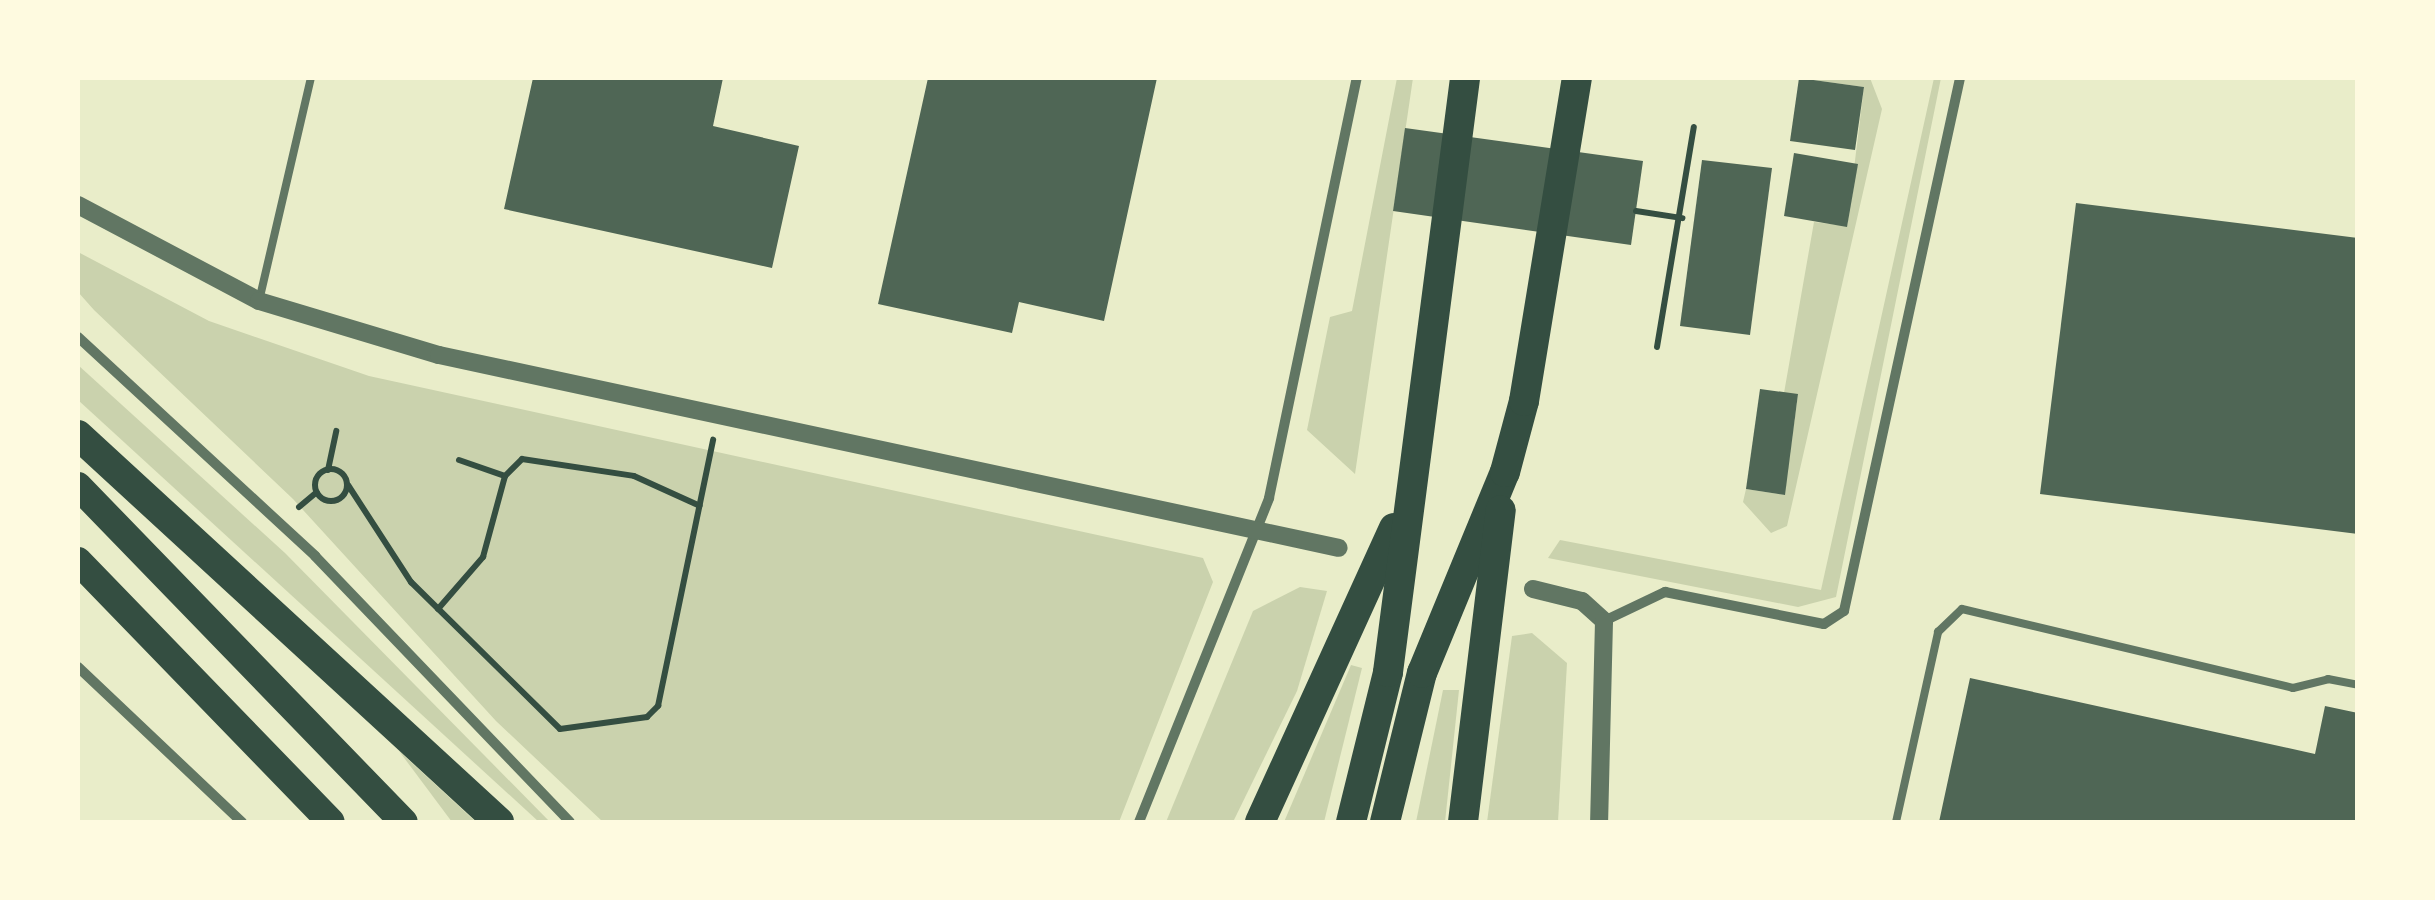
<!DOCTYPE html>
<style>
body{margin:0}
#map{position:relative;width:2435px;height:900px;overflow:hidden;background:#e9edc9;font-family:Barlow,sans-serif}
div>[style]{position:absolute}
.green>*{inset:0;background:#cad2ad}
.building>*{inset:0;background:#4f6655}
.path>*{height:6px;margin:-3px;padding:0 3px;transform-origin:3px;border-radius:3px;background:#344e41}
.path>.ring{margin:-3px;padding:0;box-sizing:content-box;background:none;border:6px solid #344e41;border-radius:50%}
.service>*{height:8px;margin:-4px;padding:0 4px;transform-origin:4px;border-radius:4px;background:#617663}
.minor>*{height:10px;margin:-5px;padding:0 5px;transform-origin:5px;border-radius:5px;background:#617663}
.tertiary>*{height:18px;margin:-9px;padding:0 9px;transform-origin:9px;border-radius:9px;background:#617663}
.trunk>*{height:28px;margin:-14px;padding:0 14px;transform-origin:14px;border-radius:14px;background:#344e41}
.motorway>*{height:30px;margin:-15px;padding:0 15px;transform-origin:15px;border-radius:15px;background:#344e41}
span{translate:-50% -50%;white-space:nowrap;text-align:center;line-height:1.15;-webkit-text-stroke:8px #fefae0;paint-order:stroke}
.frame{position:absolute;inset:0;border:80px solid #fefae0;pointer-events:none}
</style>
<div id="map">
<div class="green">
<i style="clip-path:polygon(1397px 78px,1413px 78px,1355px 474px,1307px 430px,1330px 317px,1352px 311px)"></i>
<i style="clip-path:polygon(1799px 78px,1870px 78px,1882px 109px,1787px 526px,1771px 533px,1743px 502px,1746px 489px,1784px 495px,1798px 395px,1784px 393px,1814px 222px,1847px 226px,1864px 87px)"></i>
<i style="clip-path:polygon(1934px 78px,1941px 78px,1836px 597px,1798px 607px,1548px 558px,1560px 540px,1821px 590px)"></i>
<i style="clip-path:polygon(78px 252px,209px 321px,369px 376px,1203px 558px,1213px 582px,1119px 822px,603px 822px,496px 721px,293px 499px,94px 310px,78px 292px)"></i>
<i style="clip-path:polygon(78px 365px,285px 553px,550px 822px,539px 822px,78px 400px)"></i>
<i style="clip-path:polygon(1300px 587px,1327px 591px,1297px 691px,1233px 822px,1166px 822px,1253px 611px)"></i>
<i style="clip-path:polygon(1532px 633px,1567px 663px,1558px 822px,1487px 822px,1512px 636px)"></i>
<i style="clip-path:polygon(1351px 665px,1362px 668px,1324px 822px,1284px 822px)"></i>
<i style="clip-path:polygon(1443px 690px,1459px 690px,1445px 822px,1416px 822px)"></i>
<i style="clip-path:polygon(399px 751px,476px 822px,452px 822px)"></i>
</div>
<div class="building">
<i style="clip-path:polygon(533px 78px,723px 78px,713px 126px,799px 146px,772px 268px,504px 209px)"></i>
<i style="clip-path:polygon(928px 78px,1157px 78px,1104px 321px,1019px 302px,1012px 333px,878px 304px)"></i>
<i style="clip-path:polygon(1799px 78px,1864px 87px,1855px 150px,1790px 141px)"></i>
<i style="clip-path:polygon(1405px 128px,1643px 161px,1631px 245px,1393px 211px)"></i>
<i style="clip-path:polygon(1794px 153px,1858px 164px,1847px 227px,1784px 216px)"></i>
<i style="clip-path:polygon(1702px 160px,1772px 168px,1750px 335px,1680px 326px)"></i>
<i style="clip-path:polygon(2076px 203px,2358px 238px,2358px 534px,2040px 494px)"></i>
<i style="clip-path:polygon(1760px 389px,1798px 394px,1785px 495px,1746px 489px)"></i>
<i style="clip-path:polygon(1970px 678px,2315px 754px,2325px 706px,2358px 713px,2358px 822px,1939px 822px)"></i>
</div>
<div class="path">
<i style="left:1636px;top:211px;width:47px;rotate:8.7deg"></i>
<i style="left:1657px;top:347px;width:223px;rotate:-80.5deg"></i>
<i style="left:459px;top:460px;width:49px;rotate:19.2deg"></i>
<i class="ring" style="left:315px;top:469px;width:26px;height:26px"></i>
<i style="left:328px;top:470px;width:40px;rotate:-78deg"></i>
<i style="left:348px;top:485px;width:116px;rotate:57deg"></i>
<i style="left:411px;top:582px;width:209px;rotate:44.6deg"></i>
<i style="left:560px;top:729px;width:88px;rotate:-7.9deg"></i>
<i style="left:647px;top:717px;width:16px;rotate:-45deg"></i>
<i style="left:658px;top:706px;width:272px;rotate:-78.3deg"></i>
<i style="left:299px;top:507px;width:23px;rotate:-40deg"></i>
<i style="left:438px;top:609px;width:69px;rotate:-49.1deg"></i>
<i style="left:483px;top:557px;width:84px;rotate:-74.8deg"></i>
<i style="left:505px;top:476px;width:24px;rotate:-45deg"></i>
<i style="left:522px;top:459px;width:113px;rotate:8.6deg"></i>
<i style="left:634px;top:476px;width:72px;rotate:24.4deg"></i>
</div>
<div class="service">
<i style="left:259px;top:301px;width:229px;rotate:-76.9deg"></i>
<i style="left:1896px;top:822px;width:195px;rotate:-77.5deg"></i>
<i style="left:1938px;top:632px;width:33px;rotate:-44deg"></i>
<i style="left:1962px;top:609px;width:340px;rotate:13.4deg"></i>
<i style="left:2293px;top:688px;width:36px;rotate:-14deg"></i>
<i style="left:2328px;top:679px;width:31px;rotate:11deg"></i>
</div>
<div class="minor">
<i style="left:78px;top:337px;width:323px;rotate:42.7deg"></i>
<i style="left:315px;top:556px;width:368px;rotate:46.2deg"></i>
<i style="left:1604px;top:621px;width:68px;rotate:-25.4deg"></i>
<i style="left:1665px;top:592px;width:162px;rotate:11.4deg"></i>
<i style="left:1824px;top:624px;width:24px;rotate:-33deg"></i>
<i style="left:1844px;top:611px;width:545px;rotate:-77.72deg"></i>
<i style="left:78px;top:667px;width:226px;rotate:43.4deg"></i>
<i style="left:1139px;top:822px;width:349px;rotate:-68.1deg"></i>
<i style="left:1269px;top:498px;width:429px;rotate:-78.2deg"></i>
</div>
<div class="tertiary">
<i style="left:78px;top:205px;width:205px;rotate:27.9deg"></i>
<i style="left:259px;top:301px;width:188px;rotate:16.7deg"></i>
<i style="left:439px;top:355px;width:920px;rotate:12.1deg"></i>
<i style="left:1533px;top:589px;width:50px;rotate:13.8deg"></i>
<i style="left:1582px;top:601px;width:30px;rotate:42deg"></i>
<i style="left:1604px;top:621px;width:201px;rotate:91.4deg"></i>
</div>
<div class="trunk">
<i style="left:78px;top:486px;width:468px;rotate:45.9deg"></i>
<i style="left:78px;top:561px;width:363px;rotate:45.9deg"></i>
</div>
<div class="motorway">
<i style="left:78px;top:435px;width:572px;rotate:42.59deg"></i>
<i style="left:1260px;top:822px;width:323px;rotate:-65.5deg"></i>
<i style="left:1351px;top:822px;width:154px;rotate:-76.1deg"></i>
<i style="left:1388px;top:672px;width:599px;rotate:-82.61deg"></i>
<i style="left:1385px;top:822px;width:154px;rotate:-76.1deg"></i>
<i style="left:1422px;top:673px;width:217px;rotate:-67.6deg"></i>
<i style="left:1505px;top:472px;width:73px;rotate:-75deg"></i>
<i style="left:1524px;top:401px;width:327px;rotate:-80.7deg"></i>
<i style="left:1463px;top:822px;width:314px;rotate:-83.1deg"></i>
</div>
<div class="frame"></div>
</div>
